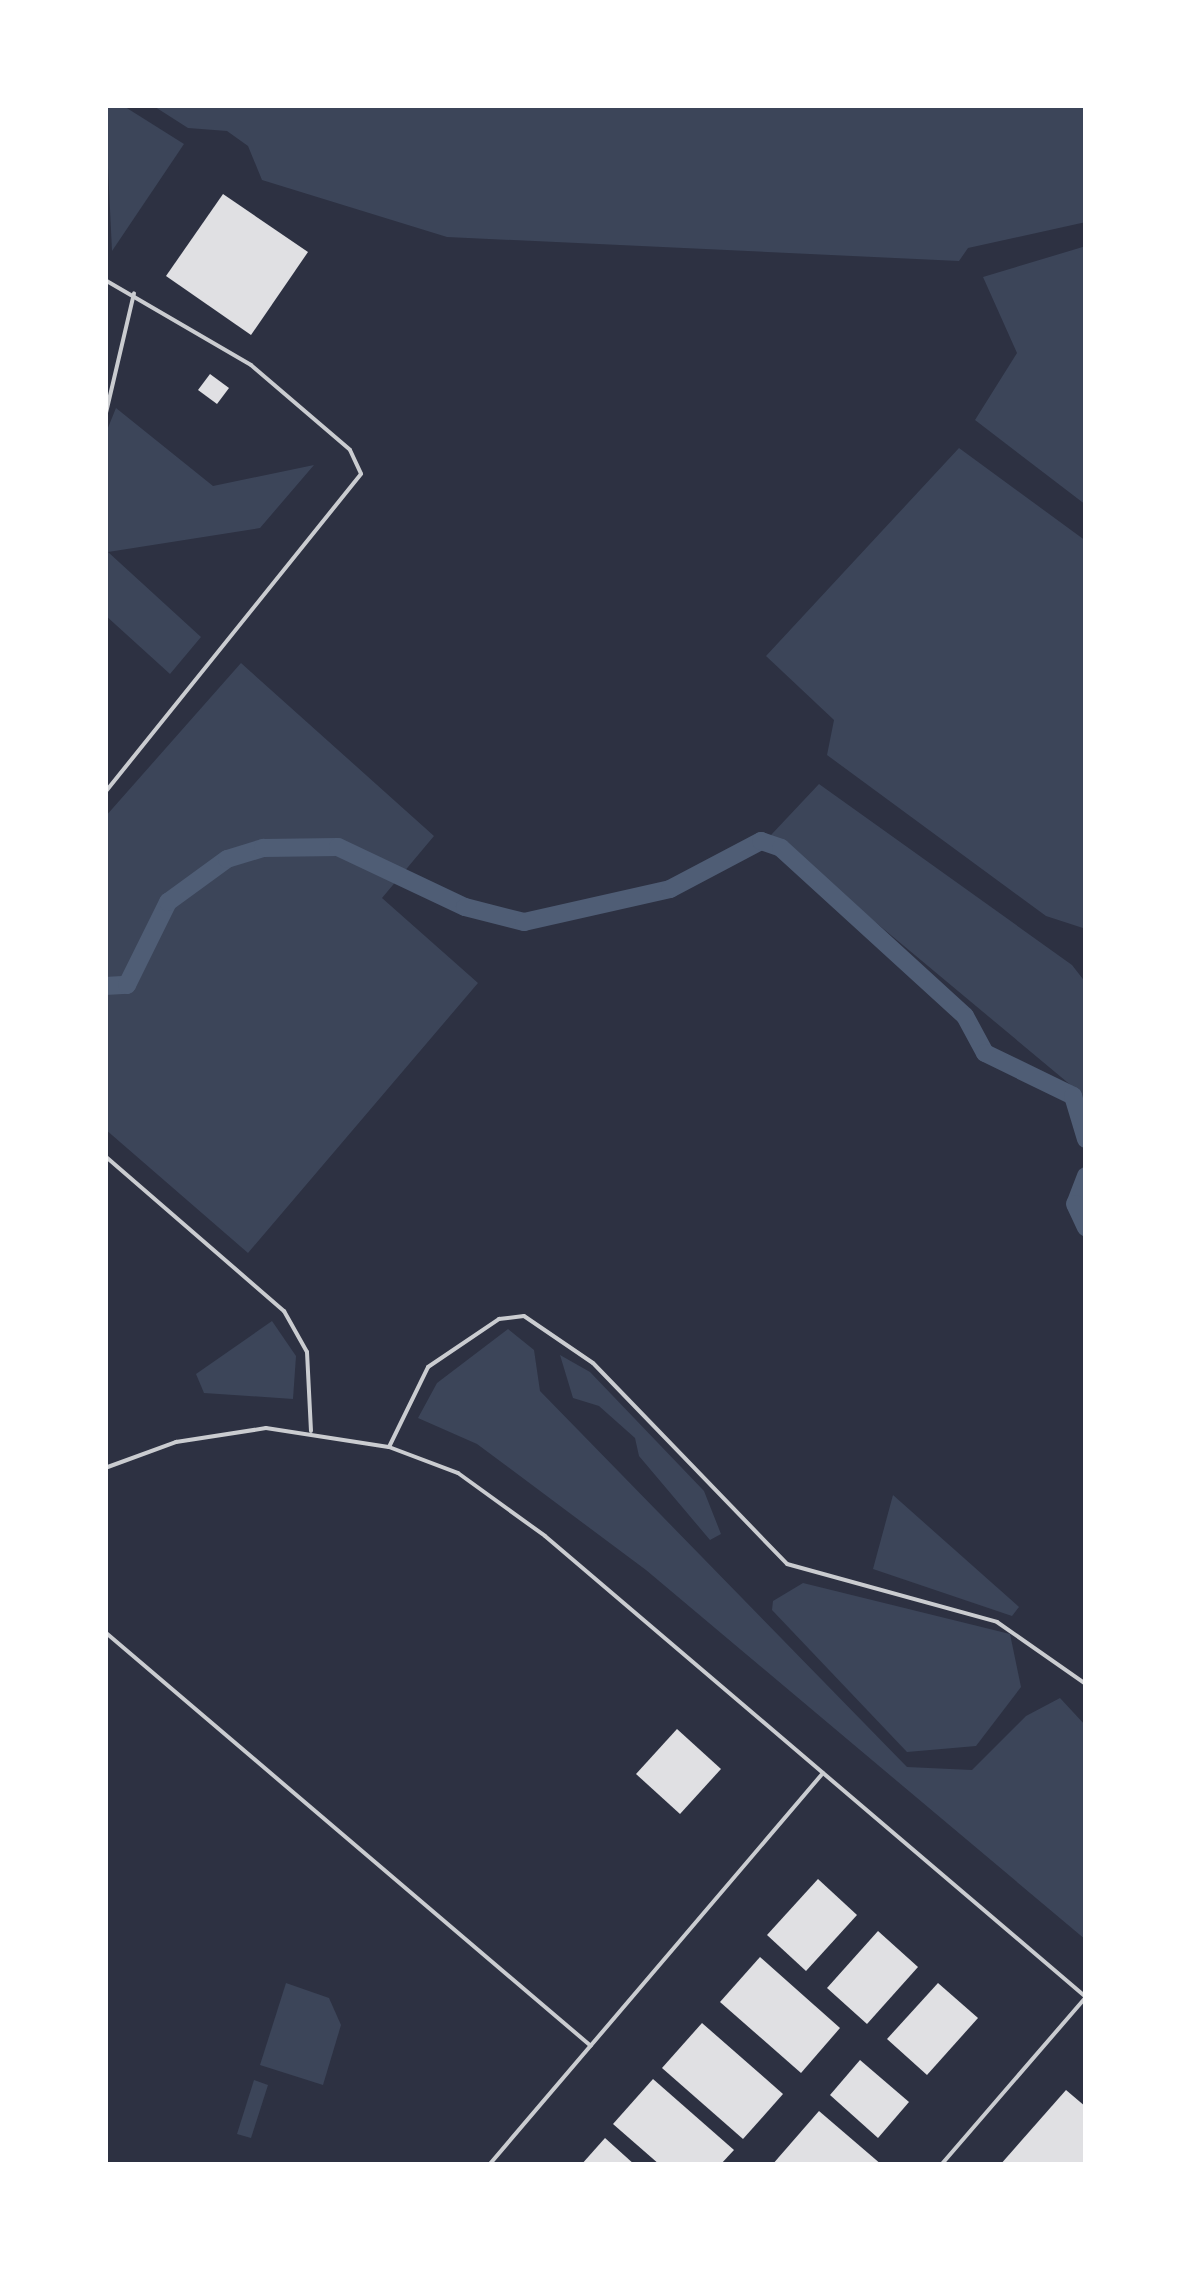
<!DOCTYPE html>
<style>
body{margin:0}
#map{position:relative;width:1191px;height:2270px;overflow:hidden;background:#2d3142;font-family:"Noto Serif",serif}
div>[style]{position:absolute}
.green>*{inset:0;background:#3c4559}
.river>*{height:18px;margin:-9px;padding:0 9px;transform-origin:9px;border-radius:9px;background:#4f5d75}
.building>*{inset:0;background:#e0e0e3}
.minor>*{height:4px;margin:-2px;padding:0 2px;transform-origin:2px;border-radius:2px;background:#caccd0}
span{translate:-50% -50%;white-space:nowrap;text-align:center;line-height:1.15;-webkit-text-stroke:10px #fff;paint-order:stroke}
.frame{position:absolute;inset:0;border:108px solid #fff;pointer-events:none}
</style>
<div id="map">
<div class="green">
<i style="clip-path:polygon(105px 105px,122px 105px,184px 144px,112px 251px)"></i>
<i style="clip-path:polygon(152px 105px,1086px 105px,1086px 222px,968px 248px,959px 261px,447px 237px,262px 180px,248px 146px,227px 131px,188px 128px)"></i>
<i style="clip-path:polygon(1086px 246px,1086px 505px,975px 420px,1017px 353px,983px 277px)"></i>
<i style="clip-path:polygon(116px 408px,213px 486px,314px 465px,260px 528px,108px 552px,201px 637px,170px 674px,105px 615px,105px 435px)"></i>
<i style="clip-path:polygon(959px 448px,1086px 541px,1086px 929px,1046px 916px,827px 755px,834px 720px,766px 656px)"></i>
<i style="clip-path:polygon(241px 663px,434px 836px,382px 898px,478px 983px,248px 1253px,105px 1129px,105px 817px)"></i>
<i style="clip-path:polygon(819px 784px,1072px 965px,1086px 983px,1086px 1109px,1079px 1092px,771px 835px)"></i>
<i style="clip-path:polygon(272px 1321px,296px 1356px,293px 1399px,204px 1393px,196px 1374px)"></i>
<i style="clip-path:polygon(508px 1329px,534px 1350px,540px 1391px,907px 1767px,972px 1770px,1026px 1716px,1060px 1698px,1086px 1726px,1086px 1940px,646px 1570px,477px 1444px,418px 1418px,437px 1383px)"></i>
<i style="clip-path:polygon(560px 1355px,590px 1372px,704px 1491px,721px 1534px,710px 1540px,639px 1456px,635px 1438px,599px 1406px,573px 1398px)"></i>
<i style="clip-path:polygon(893px 1495px,1019px 1607px,1012px 1616px,873px 1569px)"></i>
<i style="clip-path:polygon(803px 1583px,1010px 1634px,1021px 1687px,976px 1746px,907px 1752px,772px 1610px,773px 1601px)"></i>
<i style="clip-path:polygon(286px 1983px,329px 1998px,341px 2025px,323px 2085px,260px 2065px)"></i>
<i style="clip-path:polygon(254px 2080px,268px 2085px,251px 2138px,237px 2134px)"></i>
</div>
<div class="river">
<i style="left:105px;top:986px;width:22px;rotate:-3deg"></i>
<i style="left:127px;top:985px;width:93px;rotate:-63.7deg"></i>
<i style="left:168px;top:902px;width:73px;rotate:-36.1deg"></i>
<i style="left:227px;top:859px;width:38px;rotate:-17deg"></i>
<i style="left:263px;top:848px;width:75px;rotate:-0.8deg"></i>
<i style="left:338px;top:847px;width:140px;rotate:25.3deg"></i>
<i style="left:465px;top:907px;width:61px;rotate:14.3deg"></i>
<i style="left:524px;top:922px;width:150px;rotate:-12.7deg"></i>
<i style="left:670px;top:889px;width:103px;rotate:-27.8deg"></i>
<i style="left:761px;top:841px;width:21px;rotate:19deg"></i>
<i style="left:781px;top:848px;width:249px;rotate:42.4deg"></i>
<i style="left:965px;top:1016px;width:42px;rotate:61.6deg"></i>
<i style="left:985px;top:1053px;width:98px;rotate:26deg"></i>
<i style="left:1073px;top:1096px;width:45px;rotate:73.2deg"></i>
<i style="left:1086px;top:1176px;width:30px;rotate:111deg"></i>
<i style="left:1075px;top:1204px;width:26px;rotate:65deg"></i>
</div>
<div class="building">
<i style="clip-path:polygon(223px 194px,308px 252px,251px 335px,166px 276px)"></i>
<i style="clip-path:polygon(210px 374px,229px 388px,217px 404px,198px 390px)"></i>
<i style="clip-path:polygon(677px 1729px,721px 1769px,680px 1814px,636px 1774px)"></i>
<i style="clip-path:polygon(818px 1879px,857px 1915px,806px 1971px,767px 1935px)"></i>
<i style="clip-path:polygon(878px 1931px,918px 1967px,867px 2024px,827px 1988px)"></i>
<i style="clip-path:polygon(760px 1957px,840px 2028px,801px 2073px,720px 2002px)"></i>
<i style="clip-path:polygon(938px 1983px,978px 2018px,927px 2075px,887px 2039px)"></i>
<i style="clip-path:polygon(702px 2023px,783px 2094px,743px 2139px,662px 2068px)"></i>
<i style="clip-path:polygon(860px 2060px,909px 2102px,878px 2138px,830px 2095px)"></i>
<i style="clip-path:polygon(653px 2079px,734px 2150px,720px 2165px,660px 2165px,613px 2124px)"></i>
<i style="clip-path:polygon(1066px 2090px,1086px 2107px,1086px 2165px,1000px 2165px)"></i>
<i style="clip-path:polygon(819px 2111px,882px 2165px,772px 2165px)"></i>
<i style="clip-path:polygon(605px 2138px,635px 2165px,581px 2165px)"></i>
</div>
<div class="minor">
<i style="left:105px;top:280px;width:169px;rotate:30.2deg"></i>
<i style="left:251px;top:365px;width:130px;rotate:40.6deg"></i>
<i style="left:350px;top:450px;width:26px;rotate:65deg"></i>
<i style="left:361px;top:474px;width:408px;rotate:128.8deg"></i>
<i style="left:105px;top:417px;width:127px;rotate:-76.8deg"></i>
<i style="left:105px;top:1156px;width:237px;rotate:40.9deg"></i>
<i style="left:284px;top:1311px;width:47px;rotate:60.7deg"></i>
<i style="left:307px;top:1352px;width:79px;rotate:87.1deg"></i>
<i style="left:389px;top:1447px;width:89px;rotate:-64deg"></i>
<i style="left:428px;top:1367px;width:86px;rotate:-34.1deg"></i>
<i style="left:499px;top:1319px;width:25px;rotate:-7deg"></i>
<i style="left:524px;top:1316px;width:83px;rotate:34.3deg"></i>
<i style="left:593px;top:1363px;width:279px;rotate:46deg"></i>
<i style="left:787px;top:1564px;width:218px;rotate:15.4deg"></i>
<i style="left:997px;top:1622px;width:108px;rotate:34.9deg"></i>
<i style="left:105px;top:1468px;width:76px;rotate:-20.1deg"></i>
<i style="left:176px;top:1442px;width:91px;rotate:-8.8deg"></i>
<i style="left:266px;top:1428px;width:124px;rotate:8.8deg"></i>
<i style="left:389px;top:1447px;width:74px;rotate:20.6deg"></i>
<i style="left:458px;top:1473px;width:107px;rotate:35.9deg"></i>
<i style="left:545px;top:1536px;width:711px;rotate:40.44deg"></i>
<i style="left:105px;top:1632px;width:638px;rotate:40.43deg"></i>
<i style="left:489px;top:2165px;width:515px;rotate:-49.57deg"></i>
<i style="left:941px;top:2165px;width:221px;rotate:-49.2deg"></i>
</div>
<div class="frame"></div>
</div>
